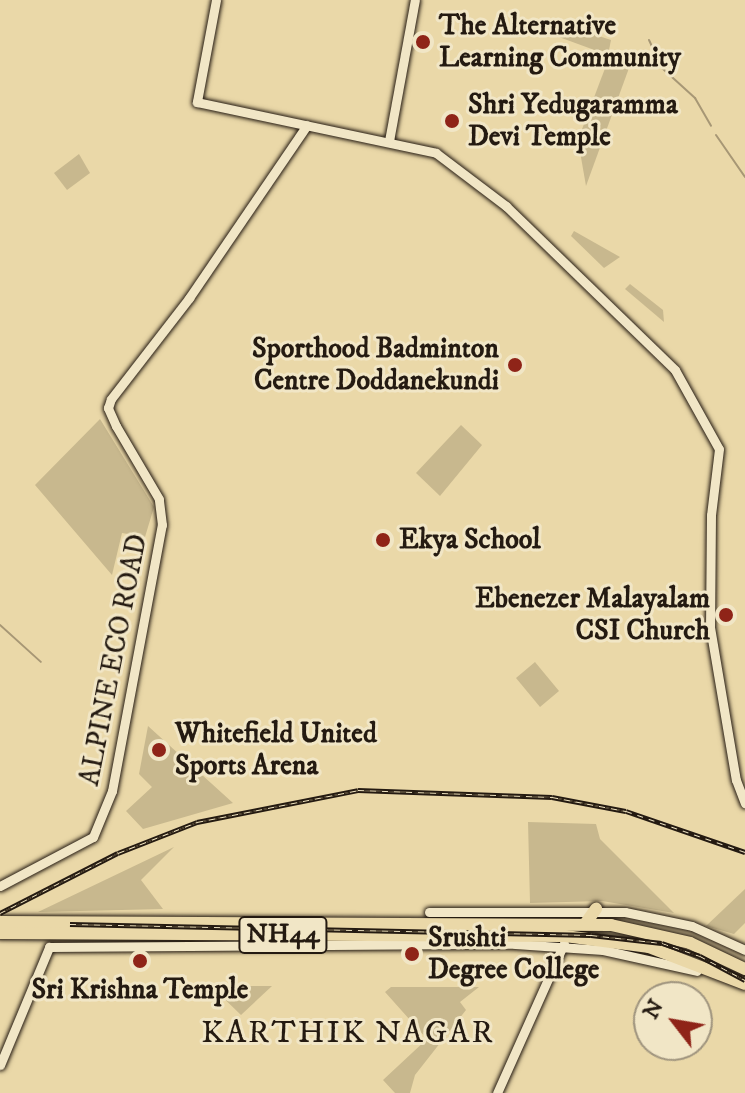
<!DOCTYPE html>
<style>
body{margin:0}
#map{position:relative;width:745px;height:1093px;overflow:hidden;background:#ead8a8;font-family:"IM FELL DW Pica",serif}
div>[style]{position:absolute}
.green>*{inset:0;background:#c8b88e}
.stream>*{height:2px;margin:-1px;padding:0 1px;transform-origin:1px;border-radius:1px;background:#a79775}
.roads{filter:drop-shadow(0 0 2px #241a11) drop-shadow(0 0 2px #241a11)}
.secondary>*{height:9px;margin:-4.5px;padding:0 4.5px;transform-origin:4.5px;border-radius:4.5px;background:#f1e6c6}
.highway>*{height:12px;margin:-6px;padding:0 6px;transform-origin:6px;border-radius:6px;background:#ead8a8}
.rail>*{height:5px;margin-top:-2.5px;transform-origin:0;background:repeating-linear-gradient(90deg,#f1e6c6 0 6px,#241a11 0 12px);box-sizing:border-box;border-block:2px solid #241a11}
.dots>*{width:22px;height:22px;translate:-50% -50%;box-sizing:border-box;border:4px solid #f1e6c6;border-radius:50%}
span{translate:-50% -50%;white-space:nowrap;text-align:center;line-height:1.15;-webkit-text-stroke:6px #f1e6c6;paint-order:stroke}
.shield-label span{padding:2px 6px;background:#f1e6c6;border:2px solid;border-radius:6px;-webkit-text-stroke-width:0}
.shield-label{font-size:26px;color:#241a11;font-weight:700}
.poi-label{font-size:28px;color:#241a11;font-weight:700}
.left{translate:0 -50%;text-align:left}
.right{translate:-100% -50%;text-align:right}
.street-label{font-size:28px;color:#241a11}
.quarter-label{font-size:32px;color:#241a11;letter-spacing:2px}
.north{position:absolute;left:633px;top:981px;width:80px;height:80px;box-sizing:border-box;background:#f1e6c6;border:2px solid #9f947e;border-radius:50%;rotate:301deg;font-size:22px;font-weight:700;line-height:32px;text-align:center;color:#241a11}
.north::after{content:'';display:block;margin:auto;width:28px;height:36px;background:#8f2418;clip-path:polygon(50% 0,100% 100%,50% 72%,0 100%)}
</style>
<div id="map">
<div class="green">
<i style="clip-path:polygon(553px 21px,611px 40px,608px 55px,548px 33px)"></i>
<i style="clip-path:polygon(610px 55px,629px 68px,586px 186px,578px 140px)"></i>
<i style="clip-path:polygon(79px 154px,90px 173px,67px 190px,54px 173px)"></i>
<i style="clip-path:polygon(574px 231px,620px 257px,604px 268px,571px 236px)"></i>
<i style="clip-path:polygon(630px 284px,663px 310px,664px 322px,625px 289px)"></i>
<i style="clip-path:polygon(100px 419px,154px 507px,145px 537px,122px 533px,112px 575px,35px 485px)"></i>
<i style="clip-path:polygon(461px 425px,482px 445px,440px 496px,416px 473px)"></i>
<i style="clip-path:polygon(535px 662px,559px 691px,540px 707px,516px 678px)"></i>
<i style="clip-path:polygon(148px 726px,233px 803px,143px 829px,126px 811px,152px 787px,139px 774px)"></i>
<i style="clip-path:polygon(528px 822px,596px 824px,600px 839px,674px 913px,602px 901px,530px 903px)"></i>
<i style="clip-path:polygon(174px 847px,141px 880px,163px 909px,38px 912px)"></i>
<i style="clip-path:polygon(745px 889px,745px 923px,734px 934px,706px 926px)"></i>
<i style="clip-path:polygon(211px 986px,272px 986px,241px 1015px)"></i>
<i style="clip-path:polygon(391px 987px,479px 987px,460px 1002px,466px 1010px,415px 1075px,410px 1093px,395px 1093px,383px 1080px,427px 1039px,385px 992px)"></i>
</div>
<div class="stream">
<i style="left:649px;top:40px;width:31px;rotate:65deg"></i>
<i style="left:662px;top:68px;width:45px;rotate:42.3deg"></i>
<i style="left:695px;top:98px;width:32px;rotate:60deg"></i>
<i style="left:716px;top:135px;width:51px;rotate:55.4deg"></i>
<i style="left:0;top:625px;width:55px;rotate:42.1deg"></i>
</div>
<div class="roads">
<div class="secondary">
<i style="left:216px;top:0;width:104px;rotate:100.6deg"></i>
<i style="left:197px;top:102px;width:244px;rotate:12deg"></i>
<i style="left:436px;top:153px;width:88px;rotate:37.1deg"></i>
<i style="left:506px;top:206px;width:235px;rotate:44.1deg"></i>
<i style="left:675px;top:370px;width:90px;rotate:60.9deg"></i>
<i style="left:719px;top:449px;width:66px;rotate:96.9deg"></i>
<i style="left:711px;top:515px;width:112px;rotate:90.5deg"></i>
<i style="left:710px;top:627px;width:155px;rotate:80.4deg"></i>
<i style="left:736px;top:780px;width:25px;rotate:69deg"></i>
<i style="left:389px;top:141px;width:143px;rotate:-79.6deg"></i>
<i style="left:0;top:886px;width:105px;rotate:-27.8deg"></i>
<i style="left:93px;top:837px;width:50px;rotate:-67.6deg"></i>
<i style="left:112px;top:791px;width:271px;rotate:-79.4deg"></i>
<i style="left:162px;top:525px;width:26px;rotate:-97deg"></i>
<i style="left:159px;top:499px;width:85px;rotate:-120.5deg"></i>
<i style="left:116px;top:426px;width:20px;rotate:-114deg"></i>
<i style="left:108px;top:408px;width:9px;rotate:-72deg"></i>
<i style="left:111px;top:399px;width:128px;rotate:-52.3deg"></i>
<i style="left:189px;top:298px;width:209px;rotate:-55.7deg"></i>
<i style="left:429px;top:912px;width:196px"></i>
<i style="left:625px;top:912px;width:68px;rotate:11.8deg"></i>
<i style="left:692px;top:926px;width:58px;rotate:24.4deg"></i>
<i style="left:0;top:1065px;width:128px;rotate:-67.4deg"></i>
<i style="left:49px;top:947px;width:466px;rotate:-0.4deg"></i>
<i style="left:515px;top:944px;width:88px;rotate:3.9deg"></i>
<i style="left:603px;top:950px;width:96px;rotate:12.6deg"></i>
<i style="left:497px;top:1093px;width:164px;rotate:-65.9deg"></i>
</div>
<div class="highway">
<i style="left:0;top:922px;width:611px;rotate:0.28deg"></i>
<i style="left:611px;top:925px;width:81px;rotate:12.8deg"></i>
<i style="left:690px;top:943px;width:61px;rotate:25.3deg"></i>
<i style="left:585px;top:924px;width:19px;rotate:-54deg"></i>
<i style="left:0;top:933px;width:565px;rotate:0.3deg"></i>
<i style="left:565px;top:936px;width:85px;rotate:7.5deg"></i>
<i style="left:649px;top:947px;width:103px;rotate:21.1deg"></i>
</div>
</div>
<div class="rail">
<i style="left:0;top:913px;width:132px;rotate:-27deg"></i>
<i style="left:118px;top:853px;width:85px;rotate:-21.4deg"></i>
<i style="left:197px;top:822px;width:164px;rotate:-11.2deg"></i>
<i style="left:358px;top:790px;width:194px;rotate:2.1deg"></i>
<i style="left:552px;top:797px;width:75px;rotate:10.7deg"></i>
<i style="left:626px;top:811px;width:126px;rotate:19deg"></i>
<i style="left:70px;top:924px;width:521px;rotate:1.21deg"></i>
<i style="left:591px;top:935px;width:71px;rotate:6.4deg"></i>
<i style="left:662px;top:943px;width:40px;rotate:18.9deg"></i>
<i style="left:700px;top:956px;width:51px;rotate:28.1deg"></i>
</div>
<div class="dots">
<i style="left:423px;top:42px;background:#8f2418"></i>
<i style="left:452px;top:121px;background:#8f2418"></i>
<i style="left:515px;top:365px;background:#8f2418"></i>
<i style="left:383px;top:540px;background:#8f2418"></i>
<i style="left:726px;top:615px;background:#8f2418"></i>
<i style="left:159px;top:750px;background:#8f2418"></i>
<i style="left:412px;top:954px;background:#8f2418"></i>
<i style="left:140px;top:961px;background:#8f2418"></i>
</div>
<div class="shield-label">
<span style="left:283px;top:935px">NH44</span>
</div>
<div class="poi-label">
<span class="left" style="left:439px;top:42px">The Alternative<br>Learning Community</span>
<span class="left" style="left:468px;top:121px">Shri Yedugaramma<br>Devi Temple</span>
<span class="right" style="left:499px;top:365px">Sporthood Badminton<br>Centre Doddanekundi</span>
<span class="left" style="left:399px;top:540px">Ekya School</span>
<span class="right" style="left:710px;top:615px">Ebenezer Malayalam<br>CSI Church</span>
<span class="left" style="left:175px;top:750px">Whitefield United<br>Sports Arena</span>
<span class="left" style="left:428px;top:954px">Srushti<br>Degree College</span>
<span style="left:140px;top:990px">Sri Krishna Temple</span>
</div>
<div class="street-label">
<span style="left:114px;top:660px;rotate:-79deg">ALPINE ECO ROAD</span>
</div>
<div class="quarter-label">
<span style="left:348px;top:1033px">KARTHIK NAGAR</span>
</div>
<div class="north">N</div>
</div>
